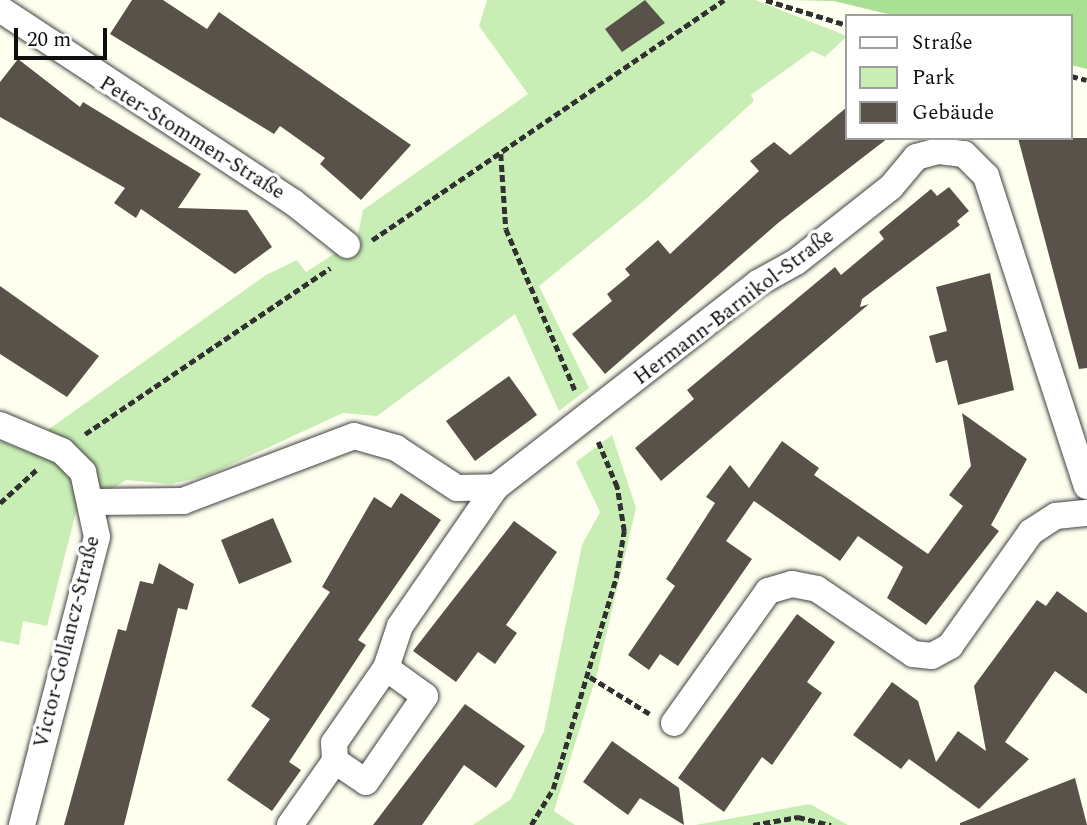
<!DOCTYPE html>
<meta charset="utf-8">
<style>
body{margin:0}
#map{position:relative;width:1087px;height:825px;overflow:hidden;background:#fffff0;font-family:Spectral,serif}
div>[style]{position:absolute}
.green>*{inset:0;background:#c9eeb5}
.forest>*{inset:0;background:#a9e093}
.building>*{inset:0;background:#58524a}
.path>*{height:4.5px;margin-top:-2.25px;transform-origin:0;background:repeating-linear-gradient(90deg,#313131 0 7px,transparent 0 10.5px)}
.roads{filter:drop-shadow(0 0 2px #424242) drop-shadow(0 0 2px #424242)}
.minor>*{height:26px;margin:-13px;padding:0 13px;transform-origin:13px;border-radius:13px;background:#fff}
span{translate:-50% -50%;white-space:nowrap;text-align:center;line-height:1.15;-webkit-text-stroke:7px #fff;paint-order:stroke}
.street-label{font-size:21px;color:#0f0f0f}
.legend{position:absolute;left:845px;top:14px;width:228px;height:126px;box-sizing:border-box;background:#fff;border:2px solid #9f9f9f;margin:0;padding:9px 12px;list-style:none;font-size:21px;color:#0f0f0f}
.legend li{display:flex;align-items:center;gap:14px;height:35px}
.legend b{width:35px;border:2px solid #9f9f9f}
.scale{position:absolute;left:14px;top:28px;width:93px;height:32px;box-sizing:border-box;border:4px solid #0f0f0f;border-top:0;padding-left:9px;font-size:21px;line-height:24px;white-space:nowrap;color:#0f0f0f;-webkit-text-stroke:5px #fff;paint-order:stroke}
</style>
<div id="map">
<div class="green">
<i style="clip-path:polygon(487px 0,755px 0,847px 36px,825px 57px,812px 51px,751px 95px,754px 101px,645px 200px,539px 286px,589px 388px,559px 411px,515px 314px,377px 416px,343px 413px,206px 476px,171px 484px,126px 480px,76px 512px,47px 626px,23px 621px,19px 645px,0 641px,0 441px,21px 449px,266px 275px,297px 260px,306px 272px,357px 239px,363px 210px,528px 94px,479px 26px)"></i>
<i style="clip-path:polygon(612px 435px,636px 508px,597px 674px,554px 811px,575px 825px,473px 825px,511px 799px,544px 731px,582px 545px,600px 512px,576px 462px)"></i>
<i style="clip-path:polygon(810px 804px,848px 825px,695px 825px)"></i>
</div>
<div class="forest">
<i style="clip-path:polygon(793px 0,1087px 0,1087px 69px,1071px 65px,1071px 16px,896px 16px,834px 1px)"></i>
</div>
<div class="building">
<i style="clip-path:polygon(132px 0,163px 0,207px 29px,219px 12px,411px 145px,361px 200px,320px 164px,325px 158px,280px 126px,274px 134px,110px 34px)"></i>
<i style="clip-path:polygon(645px 0,665px 23px,622px 52px,605px 29px)"></i>
<i style="clip-path:polygon(18px 59px,80px 107px,83px 102px,201px 174px,178px 208px,247px 210px,272px 247px,235px 274px,141px 209px,136px 218px,114px 203px,125px 188px,0 117px,0 82px)"></i>
<i style="clip-path:polygon(847px 107px,847px 138px,888px 138px,778px 223px,605px 374px,572px 334px,612px 301px,607px 294px,630px 275px,625px 269px,658px 240px,670px 254px,759px 171px,750px 161px,774px 142px,790px 155px)"></i>
<i style="clip-path:polygon(1018px 138px,1087px 138px,1087px 368px,1079px 369px)"></i>
<i style="clip-path:polygon(949px 187px,969px 211px,957px 221px,960px 225px,862px 299px,860px 307px,869px 304px,661px 481px,635px 448px,694px 399px,687px 390px,835px 267px,841px 275px,884px 239px,879px 232px,931px 189px,937px 196px)"></i>
<i style="clip-path:polygon(990px 273px,1014px 390px,958px 405px,947px 360px,936px 363px,929px 336px,947px 331px,936px 287px)"></i>
<i style="clip-path:polygon(0 286px,99px 356px,67px 397px,0 354px)"></i>
<i style="clip-path:polygon(509px 376px,537px 415px,475px 461px,446px 421px)"></i>
<i style="clip-path:polygon(962px 413px,1027px 459px,991px 525px,999px 531px,926px 625px,887px 598px,903px 567px,858px 536px,840px 561px,754px 501px,726px 541px,752px 559px,678px 666px,660px 654px,649px 670px,628px 655px,675px 586px,666px 579px,715px 503px,706px 497px,730px 465px,749px 488px,782px 441px,819px 468px,814px 475px,928px 554px,963px 506px,949px 495px,971px 466px)"></i>
<i style="clip-path:polygon(401px 493px,441px 520px,358px 640px,366px 645px,289px 762px,301px 770px,272px 811px,227px 780px,270px 719px,251px 706px,330px 592px,322px 587px,374px 497px,391px 508px)"></i>
<i style="clip-path:polygon(273px 518px,292px 562px,239px 584px,221px 540px)"></i>
<i style="clip-path:polygon(514px 521px,557px 552px,506px 625px,517px 633px,495px 664px,478px 652px,456px 682px,413px 651px)"></i>
<i style="clip-path:polygon(159px 563px,194px 584px,187px 610px,178px 608px,124px 825px,64px 825px,118px 629px,126px 631px,140px 581px,153px 584px)"></i>
<i style="clip-path:polygon(1057px 591px,1087px 613px,1087px 694px,1055px 671px,1005px 742px,1029px 759px,979px 809px,909px 759px,901px 769px,853px 735px,892px 682px,918px 701px,936px 762px,958px 731px,986px 751px,974px 686px,1037px 600px,1046px 606px)"></i>
<i style="clip-path:polygon(797px 614px,835px 642px,807px 682px,822px 693px,772px 765px,762px 757px,724px 812px,678px 778px)"></i>
<i style="clip-path:polygon(465px 704px,525px 746px,496px 788px,464px 765px,422px 825px,373px 825px)"></i>
<i style="clip-path:polygon(612px 741px,679px 788px,684px 825px,640px 798px,628px 815px,583px 782px)"></i>
<i style="clip-path:polygon(1075px 778px,1087px 825px,960px 825px,960px 823px)"></i>
</div>
<div class="path">
<i style="left:766px;top:0;width:85px;rotate:17.2deg"></i>
<i style="left:1071px;top:76px;width:16px;rotate:14deg"></i>
<i style="left:501px;top:154px;width:75px;rotate:86.2deg"></i>
<i style="left:506px;top:229px;width:175px;rotate:66.8deg"></i>
<i style="left:372px;top:240px;width:426px;rotate:-34.3deg"></i>
<i style="left:85px;top:434px;width:296px;rotate:-34.1deg"></i>
<i style="left:0;top:503px;width:49px;rotate:-42.5deg"></i>
<i style="left:590px;top:677px;width:70px;rotate:31.7deg"></i>
<i style="left:531px;top:825px;width:42px;rotate:-58.6deg"></i>
<i style="left:553px;top:789px;width:220px;rotate:-73.4deg"></i>
<i style="left:616px;top:578px;width:48px;rotate:-80.3deg"></i>
<i style="left:624px;top:531px;width:45px;rotate:-99deg"></i>
<i style="left:617px;top:487px;width:49px;rotate:-112.9deg"></i>
<i style="left:753px;top:825px;width:46px;rotate:-10.1deg"></i>
<i style="left:798px;top:817px;width:34px;rotate:14deg"></i>
</div>
<div class="roads">
<div class="minor">
<i style="left:0;top:9px;width:351px;rotate:33.4deg"></i>
<i style="left:293px;top:202px;width:69px;rotate:38.5deg"></i>
<i style="left:0;top:425px;width:67px;rotate:22.8deg"></i>
<i style="left:62px;top:451px;width:30px;rotate:45deg"></i>
<i style="left:83px;top:472px;width:66px;rotate:77.8deg"></i>
<i style="left:97px;top:537px;width:298px;rotate:104.6deg"></i>
<i style="left:94px;top:502px;width:89px;rotate:-0.6deg"></i>
<i style="left:183px;top:501px;width:183px;rotate:-20.8deg"></i>
<i style="left:354px;top:436px;width:44px;rotate:15.9deg"></i>
<i style="left:396px;top:448px;width:73px;rotate:33.3deg"></i>
<i style="left:457px;top:488px;width:39px;rotate:-1deg"></i>
<i style="left:496px;top:487px;width:332px;rotate:-37.9deg"></i>
<i style="left:758px;top:283px;width:43px;rotate:-28.9deg"></i>
<i style="left:796px;top:262px;width:121px;rotate:-38.3deg"></i>
<i style="left:891px;top:187px;width:39px;rotate:-50deg"></i>
<i style="left:916px;top:157px;width:24px;rotate:-15deg"></i>
<i style="left:939px;top:151px;width:25px;rotate:7deg"></i>
<i style="left:964px;top:154px;width:31px;rotate:45deg"></i>
<i style="left:986px;top:176px;width:326px;rotate:72deg"></i>
<i style="left:674px;top:723px;width:162px;rotate:-54.5deg"></i>
<i style="left:768px;top:591px;width:25px;rotate:-16deg"></i>
<i style="left:792px;top:584px;width:25px;rotate:11deg"></i>
<i style="left:817px;top:589px;width:116px;rotate:34.1deg"></i>
<i style="left:913px;top:654px;width:19px;rotate:6deg"></i>
<i style="left:932px;top:656px;width:21px;rotate:-29deg"></i>
<i style="left:950px;top:646px;width:140px;rotate:-54.6deg"></i>
<i style="left:1031px;top:532px;width:30px;rotate:-33deg"></i>
<i style="left:1056px;top:516px;width:31px;rotate:-6deg"></i>
<i style="left:335px;top:761px;width:37px;rotate:34deg"></i>
<i style="left:366px;top:782px;width:104px;rotate:-55.5deg"></i>
<i style="left:425px;top:696px;width:48px;rotate:-144.3deg"></i>
<i style="left:290px;top:825px;width:78px;rotate:-54.9deg"></i>
<i style="left:335px;top:761px;width:18px;rotate:-93deg"></i>
<i style="left:334px;top:743px;width:91px;rotate:-55.3deg"></i>
<i style="left:386px;top:668px;width:44px;rotate:-71.6deg"></i>
<i style="left:400px;top:626px;width:169px;rotate:-55.4deg"></i>
</div>
</div>
<div class="street-label">
<span style="left:192px;top:138px;rotate:32deg">Peter-Stommen-Straße</span>
<span style="left:734px;top:307px;rotate:-37deg">Hermann-Barnikol-Straße</span>
<span style="left:67px;top:642px;rotate:-76deg">Victor-Gollancz-Straße</span>
</div>
<ul class="legend">
<li><b style="height:9px;background:#fff"></b>Straße</li>
<li><b style="height:19px;background:#c9eeb5"></b>Park</li>
<li><b style="height:19px;background:#58524a"></b>Gebäude</li>
</ul>
<div class="scale">20 m</div>
</div>
